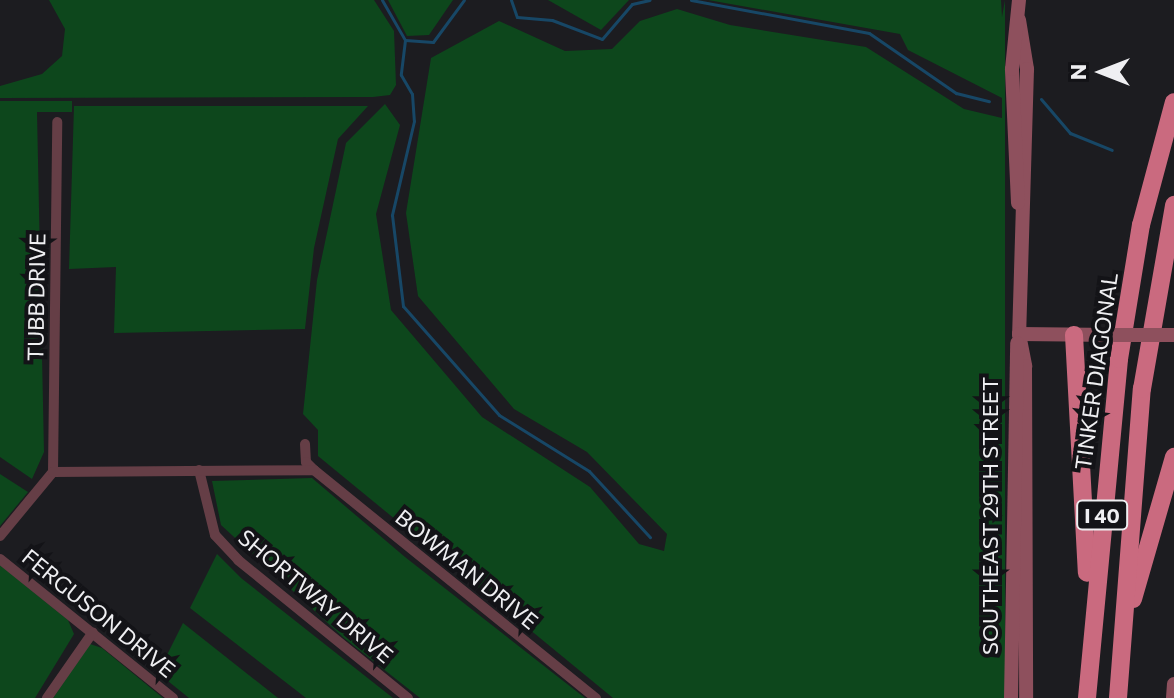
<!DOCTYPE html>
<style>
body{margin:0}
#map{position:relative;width:1174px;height:698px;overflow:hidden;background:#1c1c20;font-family:Commissioner,sans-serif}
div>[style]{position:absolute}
.green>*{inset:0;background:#0d471c}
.stream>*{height:3px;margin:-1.5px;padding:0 1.5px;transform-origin:1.5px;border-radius:1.5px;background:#174766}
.street>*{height:10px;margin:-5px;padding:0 5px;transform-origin:5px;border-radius:5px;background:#653e46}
.secondary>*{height:14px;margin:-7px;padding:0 7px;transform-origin:7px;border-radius:7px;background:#8e505d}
.highway>*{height:18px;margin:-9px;padding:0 9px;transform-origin:9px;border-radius:9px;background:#ca6a7f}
.secondary-bridge>*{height:14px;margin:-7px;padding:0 7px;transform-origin:7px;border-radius:7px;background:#8e505d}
span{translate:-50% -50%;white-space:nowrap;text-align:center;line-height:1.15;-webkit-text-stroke:8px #131317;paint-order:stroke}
.shield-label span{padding:2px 6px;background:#131317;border:2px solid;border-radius:6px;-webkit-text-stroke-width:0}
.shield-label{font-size:20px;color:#efeff2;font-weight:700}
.street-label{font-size:22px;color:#efeff2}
.north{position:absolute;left:1062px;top:32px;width:80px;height:80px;-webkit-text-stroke:6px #131317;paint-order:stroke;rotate:270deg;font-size:22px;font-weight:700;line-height:32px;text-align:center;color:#efeff2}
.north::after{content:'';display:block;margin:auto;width:28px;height:36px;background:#efeff2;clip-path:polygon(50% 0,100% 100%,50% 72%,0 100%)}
</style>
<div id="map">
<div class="green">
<i style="clip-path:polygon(49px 0,374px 0,394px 31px,396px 85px,390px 95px,373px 97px,0 98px,0 86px,42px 74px,62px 56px,65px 29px)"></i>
<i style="clip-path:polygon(388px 0,453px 0,429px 35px,407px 36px)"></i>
<i style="clip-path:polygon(548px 0,629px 0,601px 30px)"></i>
<i style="clip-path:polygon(708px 0,1001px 0,1002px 17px,1005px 0,1005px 698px,613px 698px,318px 456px,318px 430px,303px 414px,317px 280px,346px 143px,385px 104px,400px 125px,376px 214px,391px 310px,482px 417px,590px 487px,639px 544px,664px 551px,667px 534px,587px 452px,514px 409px,418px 296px,406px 213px,431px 58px,499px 21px,565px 51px,612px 49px,640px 21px,677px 9px,730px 25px,866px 47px,964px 109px,1002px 118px,1002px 98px,908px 50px,900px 34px)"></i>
<i style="clip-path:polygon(0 101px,72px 101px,72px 112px,37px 112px,44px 452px,32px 479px,0 457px)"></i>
<i style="clip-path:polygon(74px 106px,368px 106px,338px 139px,314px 248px,305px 329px,114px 333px,116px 267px,69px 269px)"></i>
<i style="clip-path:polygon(0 474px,28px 492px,0 526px)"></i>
<i style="clip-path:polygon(312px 478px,405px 557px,585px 698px,420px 698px,344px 638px,221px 525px,212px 481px)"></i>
<i style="clip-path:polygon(217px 554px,241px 578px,393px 698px,306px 698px,190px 608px)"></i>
<i style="clip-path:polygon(0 565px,68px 620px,74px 634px,35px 698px,0 698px)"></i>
<i style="clip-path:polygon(183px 623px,278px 698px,189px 698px,158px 673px)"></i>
<i style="clip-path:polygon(90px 644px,102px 648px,163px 698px,53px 698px)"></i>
</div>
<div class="stream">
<i style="left:382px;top:0;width:46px;rotate:60.1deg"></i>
<i style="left:405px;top:40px;width:35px;rotate:97deg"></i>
<i style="left:401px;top:75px;width:22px;rotate:60deg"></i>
<i style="left:412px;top:94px;width:27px;rotate:86deg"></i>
<i style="left:414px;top:121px;width:97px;rotate:103.2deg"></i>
<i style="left:392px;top:215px;width:92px;rotate:83.1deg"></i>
<i style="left:403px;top:306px;width:145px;rotate:48.6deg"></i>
<i style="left:499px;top:415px;width:106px;rotate:31.9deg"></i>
<i style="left:589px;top:471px;width:90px;rotate:47.3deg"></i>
<i style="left:511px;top:0;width:18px;rotate:71deg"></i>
<i style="left:517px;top:17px;width:35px;rotate:5deg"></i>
<i style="left:552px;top:20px;width:53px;rotate:20.8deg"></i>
<i style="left:602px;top:39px;width:46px;rotate:-49.4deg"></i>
<i style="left:632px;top:4px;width:18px;rotate:-13deg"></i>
<i style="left:691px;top:0;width:181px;rotate:10.5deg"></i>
<i style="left:869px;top:33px;width:106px;rotate:34.6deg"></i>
<i style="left:956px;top:93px;width:34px;rotate:14deg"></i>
<i style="left:405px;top:40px;width:28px;rotate:4deg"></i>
<i style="left:433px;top:42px;width:52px;rotate:-53.6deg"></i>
<i style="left:1041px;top:99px;width:45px;rotate:49.5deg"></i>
<i style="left:1070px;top:133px;width:45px;rotate:22deg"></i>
</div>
<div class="street">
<i style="left:305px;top:444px;width:18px;rotate:87deg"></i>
<i style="left:306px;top:462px;width:11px;rotate:45deg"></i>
<i style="left:314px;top:470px;width:363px;rotate:39deg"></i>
<i style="left:199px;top:470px;width:67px;rotate:76.2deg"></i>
<i style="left:215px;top:535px;width:34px;rotate:47deg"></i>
<i style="left:238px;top:560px;width:219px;rotate:39.1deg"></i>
<i style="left:53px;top:472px;width:350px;rotate:-89.3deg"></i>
<i style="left:0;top:536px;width:83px;rotate:-50.4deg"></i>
<i style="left:53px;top:472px;width:261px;rotate:-0.4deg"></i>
<i style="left:0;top:559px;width:222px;rotate:38.8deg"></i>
<i style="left:47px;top:698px;width:80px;rotate:-55.1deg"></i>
</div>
<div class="secondary">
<i style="left:1019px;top:20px;width:50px;rotate:80.7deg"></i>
<i style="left:1027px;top:69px;width:265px;rotate:91.7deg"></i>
<i style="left:1019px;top:334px;width:33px;rotate:79deg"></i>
<i style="left:1025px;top:366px;width:332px;rotate:89.8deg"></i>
<i style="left:1018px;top:203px;width:134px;rotate:-92.6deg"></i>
<i style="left:1012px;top:69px;width:69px;rotate:-84.2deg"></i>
<i style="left:1019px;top:334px;width:95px;rotate:0.6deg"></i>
<i style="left:1011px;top:698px;width:355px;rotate:-89deg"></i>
<i style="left:1173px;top:698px;width:14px;rotate:-86deg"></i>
</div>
<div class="highway">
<i style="left:1074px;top:335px;width:238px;rotate:86.9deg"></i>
<i style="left:1133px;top:599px;width:148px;rotate:-73.9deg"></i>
<i style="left:1087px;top:698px;width:341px;rotate:-84.6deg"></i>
<i style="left:1119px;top:359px;width:136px;rotate:-80.7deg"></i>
<i style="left:1141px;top:225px;width:127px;rotate:-75deg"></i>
<i style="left:1118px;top:698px;width:310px;rotate:-85.6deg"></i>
<i style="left:1142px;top:389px;width:187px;rotate:-80.1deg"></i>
</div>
<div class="secondary-bridge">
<i style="left:1114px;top:335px;width:60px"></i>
</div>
<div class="shield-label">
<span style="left:1102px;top:515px">I 40</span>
</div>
<div class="street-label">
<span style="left:36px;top:297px;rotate:-89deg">TUBB DRIVE</span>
<span style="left:1096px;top:371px;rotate:-82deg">TINKER DIAGONAL</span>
<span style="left:990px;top:516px;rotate:-90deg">SOUTHEAST 29TH STREET</span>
<span style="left:467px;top:569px;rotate:39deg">BOWMAN DRIVE</span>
<span style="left:316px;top:596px;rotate:40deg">SHORTWAY DRIVE</span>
<span style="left:99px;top:613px;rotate:39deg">FERGUSON DRIVE</span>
</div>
<div class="north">N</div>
</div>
